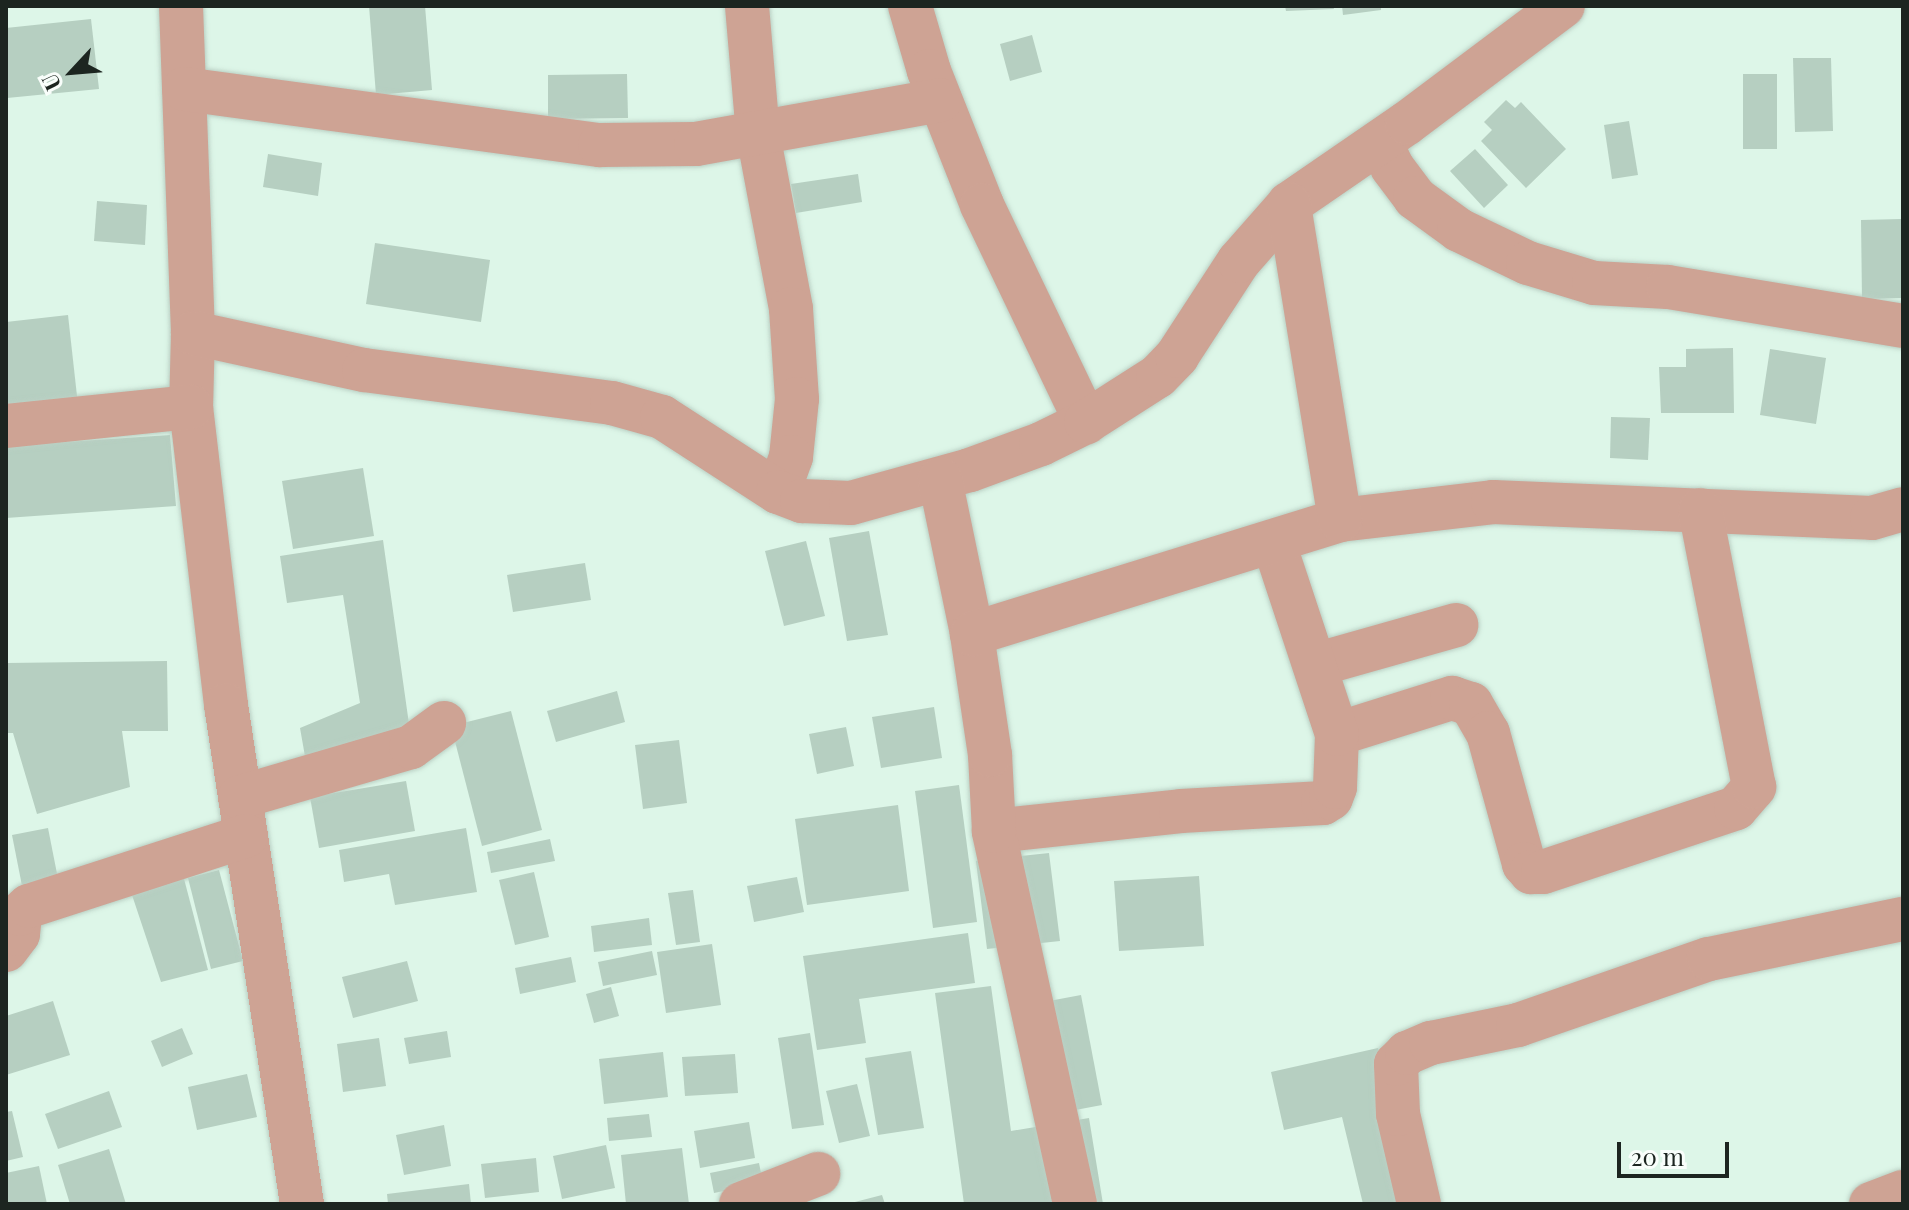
<!DOCTYPE html>
<style>
body{margin:0}
#map{position:relative;width:1909px;height:1210px;overflow:hidden;background:#ddf6e8;font-family:"Playfair Display",serif}
div>[style]{position:absolute}
.building>*{inset:0;background:#b6cfc1}
.roads{filter:drop-shadow(0 0 2px #bad0c4) drop-shadow(0 0 2px #bad0c4)}
.minor>*{height:44px;margin:-22px;padding:0 22px;transform-origin:22px;border-radius:22px;background:#cea394}
span{translate:-50% -50%;white-space:nowrap;text-align:center;line-height:1.15;-webkit-text-stroke:8px #f9fefb;paint-order:stroke}
.frame{position:absolute;inset:0;border:8px solid #1c2520;pointer-events:none}
.north{position:absolute;left:32px;top:32px;width:80px;height:80px;-webkit-text-stroke:6px #f9fefb;paint-order:stroke;rotate:244deg;font-size:22px;font-weight:700;line-height:32px;text-align:center;color:#1c2520}
.north::after{content:'';display:block;margin:auto;width:28px;height:36px;background:#1c2520;clip-path:polygon(50% 0,100% 100%,50% 72%,0 100%)}
.scale{position:absolute;left:1617px;top:1142px;width:112px;height:36px;box-sizing:border-box;border:4px solid #1c2520;border-top:0;padding-left:10px;font-size:24px;line-height:28px;white-space:nowrap;color:#1c2520;-webkit-text-stroke:6px #f9fefb;paint-order:stroke}
</style>
<div id="map">
<div class="building">
<i style="clip-path:polygon(369px 6px,425px 6px,432px 90px,376px 95px)"></i>
<i style="clip-path:polygon(1285px 6px,1333px 6px,1334px 9px,1286px 11px)"></i>
<i style="clip-path:polygon(1342px 6px,1381px 6px,1381px 10px,1343px 15px)"></i>
<i style="clip-path:polygon(91px 19px,99px 89px,7px 98px,6px 28px)"></i>
<i style="clip-path:polygon(1032px 35px,1042px 72px,1010px 81px,1000px 44px)"></i>
<i style="clip-path:polygon(1793px 58px,1831px 58px,1833px 131px,1795px 132px)"></i>
<i style="clip-path:polygon(627px 74px,628px 118px,548px 119px,548px 75px)"></i>
<i style="clip-path:polygon(1743px 74px,1777px 74px,1777px 149px,1743px 149px)"></i>
<i style="clip-path:polygon(1506px 100px,1515px 108px,1521px 102px,1566px 149px,1526px 188px,1481px 141px,1492px 130px,1484px 122px)"></i>
<i style="clip-path:polygon(1629px 121px,1638px 175px,1612px 179px,1604px 125px)"></i>
<i style="clip-path:polygon(1475px 149px,1508px 185px,1484px 208px,1450px 171px)"></i>
<i style="clip-path:polygon(268px 154px,322px 163px,318px 196px,263px 187px)"></i>
<i style="clip-path:polygon(858px 174px,862px 202px,796px 213px,791px 184px)"></i>
<i style="clip-path:polygon(97px 201px,147px 205px,145px 245px,94px 241px)"></i>
<i style="clip-path:polygon(1901px 219px,1903px 298px,1862px 299px,1861px 220px)"></i>
<i style="clip-path:polygon(375px 243px,490px 260px,481px 322px,366px 304px)"></i>
<i style="clip-path:polygon(68px 315px,79px 414px,6px 421px,6px 322px)"></i>
<i style="clip-path:polygon(1733px 348px,1734px 413px,1661px 413px,1659px 367px,1686px 367px,1686px 349px)"></i>
<i style="clip-path:polygon(1770px 349px,1826px 358px,1816px 424px,1760px 415px)"></i>
<i style="clip-path:polygon(1611px 417px,1650px 418px,1648px 460px,1610px 458px)"></i>
<i style="clip-path:polygon(170px 435px,176px 506px,6px 518px,6px 446px)"></i>
<i style="clip-path:polygon(363px 468px,374px 536px,293px 549px,282px 481px)"></i>
<i style="clip-path:polygon(869px 531px,888px 635px,847px 641px,829px 538px)"></i>
<i style="clip-path:polygon(383px 540px,409px 724px,306px 762px,300px 728px,360px 703px,343px 595px,287px 603px,280px 556px)"></i>
<i style="clip-path:polygon(806px 541px,825px 616px,784px 626px,765px 551px)"></i>
<i style="clip-path:polygon(585px 563px,591px 600px,513px 612px,507px 575px)"></i>
<i style="clip-path:polygon(167px 661px,168px 731px,122px 731px,130px 787px,37px 814px,13px 733px,6px 733px,6px 663px)"></i>
<i style="clip-path:polygon(617px 691px,625px 722px,556px 742px,547px 711px)"></i>
<i style="clip-path:polygon(934px 707px,942px 758px,881px 768px,872px 717px)"></i>
<i style="clip-path:polygon(511px 711px,542px 830px,482px 846px,451px 726px)"></i>
<i style="clip-path:polygon(846px 727px,854px 766px,817px 774px,809px 734px)"></i>
<i style="clip-path:polygon(679px 740px,687px 803px,643px 809px,635px 745px)"></i>
<i style="clip-path:polygon(406px 781px,415px 831px,319px 848px,310px 797px)"></i>
<i style="clip-path:polygon(959px 785px,977px 922px,933px 928px,915px 791px)"></i>
<i style="clip-path:polygon(898px 805px,909px 891px,807px 905px,795px 819px)"></i>
<i style="clip-path:polygon(48px 828px,61px 894px,25px 901px,12px 835px)"></i>
<i style="clip-path:polygon(466px 828px,477px 892px,395px 905px,389px 874px,344px 882px,339px 850px)"></i>
<i style="clip-path:polygon(550px 839px,555px 861px,491px 873px,487px 852px)"></i>
<i style="clip-path:polygon(1049px 853px,1060px 941px,987px 949px,976px 861px)"></i>
<i style="clip-path:polygon(219px 870px,243px 961px,211px 969px,188px 878px)"></i>
<i style="clip-path:polygon(534px 872px,549px 937px,515px 945px,499px 880px)"></i>
<i style="clip-path:polygon(183px 875px,208px 970px,161px 982px,131px 892px)"></i>
<i style="clip-path:polygon(1199px 876px,1204px 946px,1119px 951px,1114px 881px)"></i>
<i style="clip-path:polygon(797px 877px,804px 912px,754px 922px,747px 886px)"></i>
<i style="clip-path:polygon(693px 890px,700px 942px,676px 945px,668px 893px)"></i>
<i style="clip-path:polygon(649px 918px,652px 945px,594px 952px,591px 926px)"></i>
<i style="clip-path:polygon(968px 933px,975px 983px,859px 999px,866px 1043px,817px 1050px,803px 956px)"></i>
<i style="clip-path:polygon(712px 944px,721px 1005px,666px 1013px,657px 952px)"></i>
<i style="clip-path:polygon(652px 951px,657px 975px,603px 986px,598px 962px)"></i>
<i style="clip-path:polygon(571px 957px,576px 982px,520px 994px,515px 968px)"></i>
<i style="clip-path:polygon(407px 961px,418px 1001px,353px 1018px,342px 977px)"></i>
<i style="clip-path:polygon(991px 986px,1011px 1131px,1089px 1118px,1103px 1204px,964px 1204px,935px 993px)"></i>
<i style="clip-path:polygon(611px 987px,619px 1016px,594px 1023px,586px 994px)"></i>
<i style="clip-path:polygon(1081px 995px,1102px 1105px,1070px 1111px,1049px 1001px)"></i>
<i style="clip-path:polygon(53px 1001px,70px 1055px,6px 1075px,6px 1016px)"></i>
<i style="clip-path:polygon(182px 1028px,193px 1054px,162px 1067px,151px 1041px)"></i>
<i style="clip-path:polygon(447px 1031px,451px 1057px,409px 1064px,404px 1038px)"></i>
<i style="clip-path:polygon(810px 1033px,824px 1125px,792px 1129px,778px 1038px)"></i>
<i style="clip-path:polygon(379px 1038px,386px 1086px,343px 1092px,337px 1044px)"></i>
<i style="clip-path:polygon(1378px 1048px,1415px 1204px,1363px 1204px,1342px 1117px,1284px 1130px,1271px 1072px)"></i>
<i style="clip-path:polygon(911px 1051px,924px 1128px,878px 1135px,865px 1058px)"></i>
<i style="clip-path:polygon(663px 1052px,668px 1097px,604px 1104px,599px 1059px)"></i>
<i style="clip-path:polygon(735px 1054px,738px 1093px,685px 1096px,682px 1057px)"></i>
<i style="clip-path:polygon(247px 1074px,257px 1117px,197px 1130px,188px 1087px)"></i>
<i style="clip-path:polygon(857px 1084px,870px 1136px,839px 1143px,826px 1091px)"></i>
<i style="clip-path:polygon(109px 1091px,122px 1127px,58px 1149px,45px 1114px)"></i>
<i style="clip-path:polygon(12px 1111px,23px 1157px,6px 1161px,6px 1112px)"></i>
<i style="clip-path:polygon(649px 1114px,652px 1137px,609px 1141px,607px 1118px)"></i>
<i style="clip-path:polygon(749px 1122px,755px 1158px,700px 1168px,694px 1131px)"></i>
<i style="clip-path:polygon(444px 1125px,451px 1166px,404px 1175px,396px 1135px)"></i>
<i style="clip-path:polygon(606px 1145px,615px 1188px,562px 1199px,553px 1156px)"></i>
<i style="clip-path:polygon(682px 1148px,689px 1204px,626px 1204px,621px 1155px)"></i>
<i style="clip-path:polygon(109px 1149px,126px 1204px,70px 1204px,58px 1165px)"></i>
<i style="clip-path:polygon(536px 1158px,539px 1192px,485px 1198px,481px 1164px)"></i>
<i style="clip-path:polygon(759px 1163px,763px 1183px,714px 1193px,710px 1173px)"></i>
<i style="clip-path:polygon(39px 1166px,47px 1204px,6px 1204px,6px 1173px)"></i>
<i style="clip-path:polygon(469px 1184px,471px 1204px,388px 1204px,387px 1194px)"></i>
<i style="clip-path:polygon(882px 1195px,885px 1204px,851px 1204px,851px 1203px)"></i>
</div>
<div class="roads">
<div class="minor">
<i style="left:181px;top:6px;width:327px;rotate:87.9deg"></i>
<i style="left:193px;top:333px;width:74px;rotate:91.5deg"></i>
<i style="left:191px;top:407px;width:300px;rotate:83.3deg"></i>
<i style="left:226px;top:705px;width:505px;rotate:81.34deg"></i>
<i style="left:747px;top:6px;width:128px;rotate:85.1deg"></i>
<i style="left:758px;top:134px;width:178px;rotate:79.3deg"></i>
<i style="left:791px;top:309px;width:90px;rotate:86.2deg"></i>
<i style="left:797px;top:399px;width:58px;rotate:95.9deg"></i>
<i style="left:791px;top:457px;width:37px;rotate:110deg"></i>
<i style="left:910px;top:6px;width:68px;rotate:73.7deg"></i>
<i style="left:929px;top:71px;width:144px;rotate:68.4deg"></i>
<i style="left:982px;top:205px;width:241px;rotate:64.4deg"></i>
<i style="left:184px;top:89px;width:420px;rotate:7.7deg"></i>
<i style="left:600px;top:145px;width:96px;rotate:-0.6deg"></i>
<i style="left:696px;top:144px;width:248px;rotate:-10.2deg"></i>
<i style="left:1380px;top:142px;width:28px;rotate:64deg"></i>
<i style="left:1392px;top:167px;width:39px;rotate:53deg"></i>
<i style="left:1415px;top:198px;width:54px;rotate:36deg"></i>
<i style="left:1459px;top:230px;width:76px;rotate:25.6deg"></i>
<i style="left:1528px;top:263px;width:69px;rotate:16.9deg"></i>
<i style="left:1594px;top:283px;width:74px;rotate:3.1deg"></i>
<i style="left:1668px;top:287px;width:238px;rotate:9.4deg"></i>
<i style="left:193px;top:333px;width:175px;rotate:12.2deg"></i>
<i style="left:364px;top:370px;width:250px;rotate:7.6deg"></i>
<i style="left:612px;top:403px;width:52px;rotate:15.6deg"></i>
<i style="left:662px;top:417px;width:138px;rotate:32.9deg"></i>
<i style="left:778px;top:492px;width:26px;rotate:21deg"></i>
<i style="left:802px;top:501px;width:49px;rotate:2.3deg"></i>
<i style="left:851px;top:503px;width:123px;rotate:-15.5deg"></i>
<i style="left:970px;top:470px;width:76px;rotate:-20.1deg"></i>
<i style="left:1041px;top:444px;width:50px;rotate:-26.1deg"></i>
<i style="left:1086px;top:422px;width:85px;rotate:-32.6deg"></i>
<i style="left:1158px;top:376px;width:28px;rotate:-46deg"></i>
<i style="left:1177px;top:356px;width:113px;rotate:-56.9deg"></i>
<i style="left:1239px;top:261px;width:76px;rotate:-48.7deg"></i>
<i style="left:1289px;top:204px;width:143px;rotate:-34.5deg"></i>
<i style="left:1407px;top:123px;width:195px;rotate:-36.9deg"></i>
<i style="left:6px;top:426px;width:186px;rotate:-5.9deg"></i>
<i style="left:940px;top:479px;width:158px;rotate:78.3deg"></i>
<i style="left:1340px;top:520px;width:154px;rotate:-6.7deg"></i>
<i style="left:1493px;top:502px;width:379px;rotate:2.4deg"></i>
<i style="left:1872px;top:518px;width:32px;rotate:-16deg"></i>
<i style="left:1315px;top:665px;width:147px;rotate:-15.8deg"></i>
<i style="left:1337px;top:734px;width:121px;rotate:-17.4deg"></i>
<i style="left:1452px;top:698px;width:20px;rotate:18deg"></i>
<i style="left:1471px;top:704px;width:34px;rotate:60deg"></i>
<i style="left:1488px;top:733px;width:136px;rotate:74.6deg"></i>
<i style="left:1524px;top:864px;width:11px;rotate:49deg"></i>
<i style="left:1531px;top:872px;width:12px"></i>
<i style="left:1543px;top:872px;width:203px;rotate:-18.3deg"></i>
<i style="left:1736px;top:808px;width:28px;rotate:-49deg"></i>
<i style="left:1754px;top:787px;width:282px;rotate:-101deg"></i>
<i style="left:240px;top:797px;width:178px;rotate:-16.3deg"></i>
<i style="left:411px;top:747px;width:41px;rotate:-36deg"></i>
<i style="left:994px;top:831px;width:188px;rotate:-6.1deg"></i>
<i style="left:1181px;top:811px;width:142px;rotate:-3.2deg"></i>
<i style="left:1323px;top:803px;width:9px;rotate:-32deg"></i>
<i style="left:1331px;top:798px;width:12px;rotate:-70deg"></i>
<i style="left:1335px;top:787px;width:53px;rotate:-87.8deg"></i>
<i style="left:1337px;top:734px;width:201px;rotate:-108.3deg"></i>
<i style="left:6px;top:950px;width:20px;rotate:-53deg"></i>
<i style="left:18px;top:934px;width:20px;rotate:-84deg"></i>
<i style="left:20px;top:914px;width:12px;rotate:-42deg"></i>
<i style="left:29px;top:906px;width:228px;rotate:-17.9deg"></i>
<i style="left:741px;top:1204px;width:83px;rotate:-21.3deg"></i>
<i style="left:1075px;top:1204px;width:382px;rotate:-102.3deg"></i>
<i style="left:994px;top:831px;width:76px;rotate:-93deg"></i>
<i style="left:990px;top:755px;width:122px;rotate:-98.5deg"></i>
<i style="left:972px;top:634px;width:385px;rotate:-17.2deg"></i>
<i style="left:1340px;top:520px;width:320px;rotate:-99.2deg"></i>
<i style="left:1419px;top:1204px;width:92px;rotate:-103.1deg"></i>
<i style="left:1398px;top:1114px;width:50px;rotate:-92.3deg"></i>
<i style="left:1396px;top:1064px;width:16px;rotate:-45deg"></i>
<i style="left:1407px;top:1053px;width:26px;rotate:-23deg"></i>
<i style="left:1431px;top:1043px;width:89px;rotate:-11.7deg"></i>
<i style="left:1518px;top:1025px;width:202px;rotate:-19.1deg"></i>
<i style="left:1709px;top:959px;width:198px;rotate:-11.7deg"></i>
<i style="left:1871px;top:1204px;width:34px;rotate:-21deg"></i>
</div>
</div>
<div class="frame"></div>
<div class="north">U</div>
<div class="scale">20 m</div>
</div>
